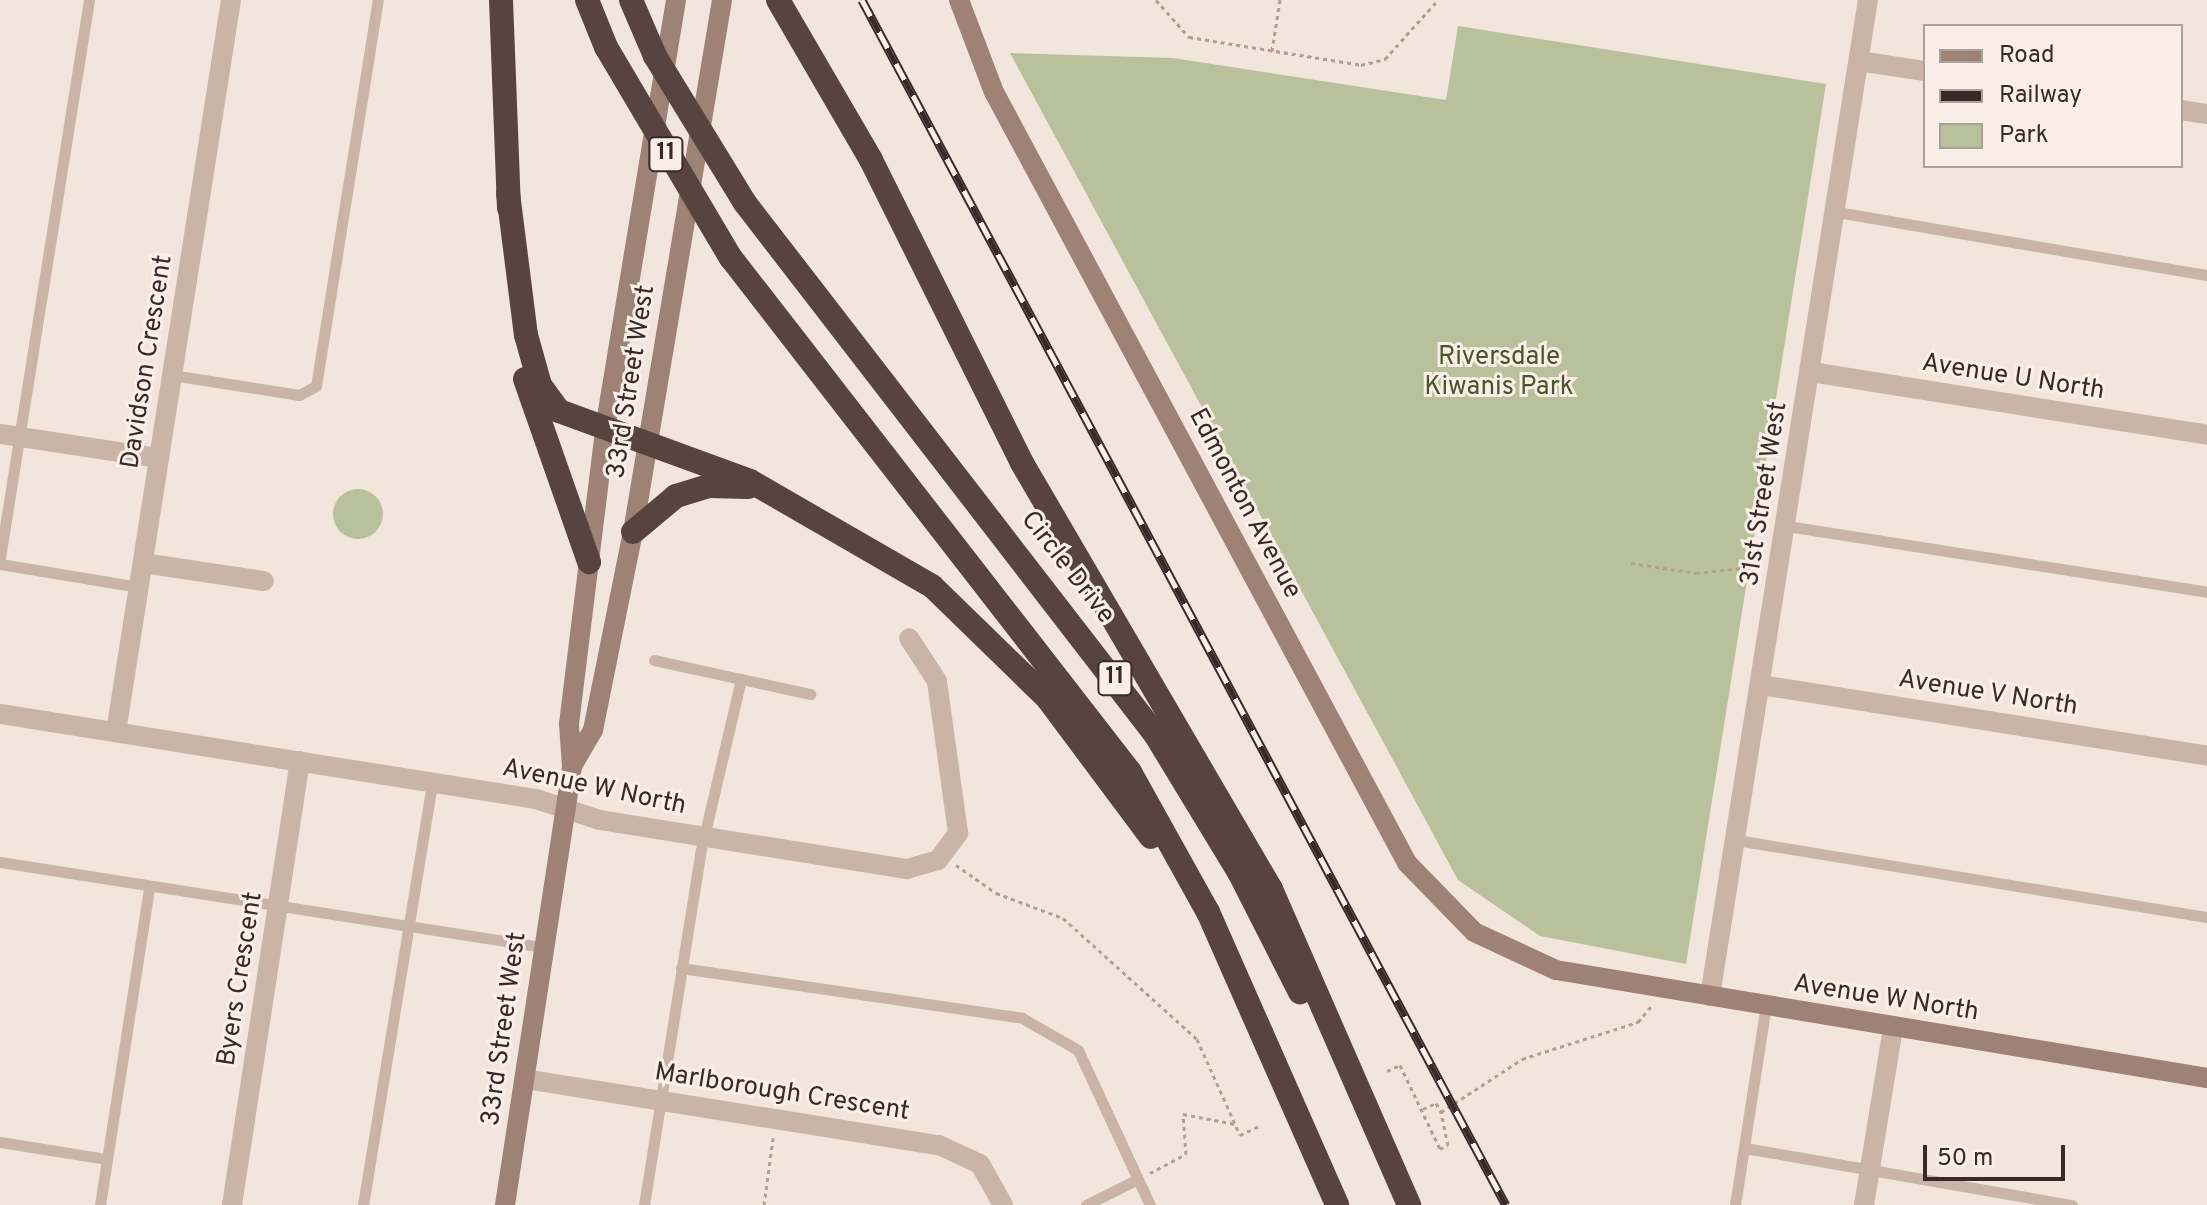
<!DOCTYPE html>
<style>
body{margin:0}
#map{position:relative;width:2207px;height:1205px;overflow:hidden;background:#f2e5db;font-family:Overpass,sans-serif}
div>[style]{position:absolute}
.green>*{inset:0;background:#b8c19b}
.round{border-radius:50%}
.path>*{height:3px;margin-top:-1.5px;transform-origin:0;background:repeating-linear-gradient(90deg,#b69d91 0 4px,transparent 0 8px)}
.lane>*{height:11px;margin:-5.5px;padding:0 5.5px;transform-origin:5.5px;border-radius:5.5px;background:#cab3a7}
.street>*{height:20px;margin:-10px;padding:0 10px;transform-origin:10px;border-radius:10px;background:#cab3a7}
.secondary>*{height:20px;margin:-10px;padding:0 10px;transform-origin:10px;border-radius:10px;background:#9e8278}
.highway>*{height:24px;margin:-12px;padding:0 12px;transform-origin:12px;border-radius:12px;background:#57443e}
.rail>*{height:9px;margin-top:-4.5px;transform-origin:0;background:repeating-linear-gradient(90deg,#f9efe7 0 18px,#362b27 0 36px);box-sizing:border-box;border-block:2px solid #362b27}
.highway-bridge>*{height:24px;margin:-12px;padding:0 12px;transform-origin:12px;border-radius:12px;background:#57443e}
span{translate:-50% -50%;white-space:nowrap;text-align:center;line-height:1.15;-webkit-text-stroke:6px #f9efe7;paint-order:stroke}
.shield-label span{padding:2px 6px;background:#f9efe7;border:2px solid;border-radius:6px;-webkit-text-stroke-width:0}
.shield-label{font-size:24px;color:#362b27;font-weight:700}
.park-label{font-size:26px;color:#49552b}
.street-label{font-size:26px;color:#362b27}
.legend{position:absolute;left:1923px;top:24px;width:260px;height:144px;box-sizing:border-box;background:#f9efe7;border:2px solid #aba19a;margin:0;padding:10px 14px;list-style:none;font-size:24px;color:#362b27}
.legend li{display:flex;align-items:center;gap:16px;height:40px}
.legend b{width:40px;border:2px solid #aba19a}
.scale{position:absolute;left:1923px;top:1145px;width:142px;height:36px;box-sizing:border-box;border:4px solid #362b27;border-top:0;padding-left:10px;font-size:24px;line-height:28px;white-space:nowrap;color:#362b27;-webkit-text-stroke:6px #f9efe7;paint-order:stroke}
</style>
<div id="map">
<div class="green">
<i style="clip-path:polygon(1458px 26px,1826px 84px,1686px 964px,1540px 936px,1458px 880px,1010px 53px,1173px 58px,1446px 100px)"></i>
<i class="round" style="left:333px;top:489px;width:50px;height:50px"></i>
</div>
<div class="path">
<i style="left:1156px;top:0;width:50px;rotate:48.3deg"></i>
<i style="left:1189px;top:37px;width:174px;rotate:9.2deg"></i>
<i style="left:1361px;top:65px;width:25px;rotate:-14deg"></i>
<i style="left:1385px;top:59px;width:79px;rotate:-48.1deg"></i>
<i style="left:1272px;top:51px;width:52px;rotate:-81.1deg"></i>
<i style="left:1631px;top:563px;width:66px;rotate:8.7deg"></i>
<i style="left:1696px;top:573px;width:65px;rotate:-6.1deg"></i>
<i style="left:956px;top:865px;width:49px;rotate:35deg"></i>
<i style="left:996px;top:893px;width:72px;rotate:20.5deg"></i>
<i style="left:1063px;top:918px;width:181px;rotate:42.1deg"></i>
<i style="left:1197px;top:1039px;width:105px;rotate:65.9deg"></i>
<i style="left:1240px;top:1135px;width:21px;rotate:-25deg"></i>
<i style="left:1387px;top:1071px;width:14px;rotate:-25deg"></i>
<i style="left:1400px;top:1065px;width:93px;rotate:64.5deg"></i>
<i style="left:1440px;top:1149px;width:9px;rotate:-27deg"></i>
<i style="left:1448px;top:1145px;width:34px;rotate:-102deg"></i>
<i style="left:1441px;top:1112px;width:97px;rotate:-33.2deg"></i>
<i style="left:1522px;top:1059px;width:122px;rotate:-17.7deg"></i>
<i style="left:1638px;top:1022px;width:23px;rotate:-50deg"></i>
<i style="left:1423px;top:1109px;width:14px;rotate:-25deg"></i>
<i style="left:1436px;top:1103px;width:10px;rotate:61deg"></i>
<i style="left:1150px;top:1173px;width:41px;rotate:-27.8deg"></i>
<i style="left:1186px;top:1154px;width:40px;rotate:-94.3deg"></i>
<i style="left:1183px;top:1114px;width:53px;rotate:10.9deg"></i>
<i style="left:764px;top:1205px;width:68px;rotate:-82.3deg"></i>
</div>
<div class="lane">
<i style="left:1837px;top:212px;width:375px;rotate:9.7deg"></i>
<i style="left:172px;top:375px;width:129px;rotate:8.9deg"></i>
<i style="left:299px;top:395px;width:19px;rotate:-28deg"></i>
<i style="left:316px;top:386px;width:391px;rotate:-80.9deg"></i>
<i style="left:1787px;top:526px;width:425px;rotate:8.9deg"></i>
<i style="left:0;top:558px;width:565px;rotate:-80.94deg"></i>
<i style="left:0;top:564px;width:141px;rotate:9.4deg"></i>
<i style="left:741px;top:679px;width:71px;rotate:12.3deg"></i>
<i style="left:1736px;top:840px;width:477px;rotate:9.3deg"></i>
<i style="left:0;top:862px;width:550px;rotate:8.9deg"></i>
<i style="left:681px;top:968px;width:345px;rotate:8.3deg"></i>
<i style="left:1022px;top:1018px;width:64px;rotate:29.7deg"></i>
<i style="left:1078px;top:1050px;width:171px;rotate:65.1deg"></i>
<i style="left:0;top:1142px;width:107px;rotate:9.1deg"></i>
<i style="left:1745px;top:1148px;width:332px;rotate:9.9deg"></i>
<i style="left:100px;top:1205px;width:322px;rotate:-81.2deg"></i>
<i style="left:363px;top:1205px;width:429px;rotate:-80.7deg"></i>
<i style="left:644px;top:1205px;width:355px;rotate:-80.9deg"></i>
<i style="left:700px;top:854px;width:180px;rotate:-76.8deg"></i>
<i style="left:741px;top:679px;width:89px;rotate:-167.7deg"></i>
<i style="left:1086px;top:1205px;width:56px;rotate:-26.6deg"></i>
<i style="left:1735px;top:1205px;width:202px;rotate:-81.2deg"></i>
</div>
<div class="street">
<i style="left:1859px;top:61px;width:67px;rotate:8.6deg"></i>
<i style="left:2181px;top:110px;width:26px;rotate:9deg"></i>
<i style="left:1811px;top:372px;width:401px;rotate:9deg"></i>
<i style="left:0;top:434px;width:161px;rotate:8.6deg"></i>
<i style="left:143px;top:563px;width:122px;rotate:8.5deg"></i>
<i style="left:1761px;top:685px;width:452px;rotate:9deg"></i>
<i style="left:0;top:714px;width:543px;rotate:9.01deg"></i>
<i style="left:536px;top:799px;width:67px;rotate:18.2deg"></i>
<i style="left:600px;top:820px;width:311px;rotate:9.1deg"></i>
<i style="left:907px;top:869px;width:32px;rotate:-16deg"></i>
<i style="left:938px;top:860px;width:34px;rotate:-53deg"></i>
<i style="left:958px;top:833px;width:153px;rotate:-97.9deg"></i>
<i style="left:937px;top:681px;width:51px;rotate:-123.1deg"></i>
<i style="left:116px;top:732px;width:741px;rotate:-81.07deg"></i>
<i style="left:1710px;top:996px;width:1008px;rotate:-80.99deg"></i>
<i style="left:525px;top:1079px;width:419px;rotate:9.1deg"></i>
<i style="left:939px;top:1145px;width:45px;rotate:24.9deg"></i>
<i style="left:980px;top:1164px;width:47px;rotate:60.7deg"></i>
<i style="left:232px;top:1205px;width:449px;rotate:-81.3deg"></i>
<i style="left:1864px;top:1205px;width:180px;rotate:-80.7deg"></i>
</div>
<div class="secondary">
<i style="left:959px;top:0;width:98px;rotate:69.2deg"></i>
<i style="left:994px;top:92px;width:875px;rotate:61.82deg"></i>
<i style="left:1407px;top:863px;width:96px;rotate:45.8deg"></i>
<i style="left:1474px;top:932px;width:90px;rotate:24.9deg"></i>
<i style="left:1556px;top:970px;width:660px;rotate:9.42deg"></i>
<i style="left:572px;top:766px;width:42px;rotate:-59.7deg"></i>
<i style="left:593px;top:730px;width:202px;rotate:-78.6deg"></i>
<i style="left:633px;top:532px;width:539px;rotate:-80.5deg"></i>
<i style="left:505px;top:1205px;width:444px;rotate:-81.3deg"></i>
<i style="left:572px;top:766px;width:42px;rotate:-94.1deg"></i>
<i style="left:569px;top:724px;width:297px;rotate:-83deg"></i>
<i style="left:605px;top:429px;width:435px;rotate:-80.6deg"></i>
</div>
<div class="highway">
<i style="left:501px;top:0;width:208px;rotate:87.8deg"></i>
<i style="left:587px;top:0;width:51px;rotate:68deg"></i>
<i style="left:778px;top:0;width:185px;rotate:59.8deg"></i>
<i style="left:871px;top:160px;width:339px;rotate:63.5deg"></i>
<i style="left:1022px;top:463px;width:493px;rotate:59.7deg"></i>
<i style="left:1271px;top:889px;width:345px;rotate:66.4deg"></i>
<i style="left:508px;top:193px;width:143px;rotate:82.8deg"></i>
<i style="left:526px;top:335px;width:52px;rotate:74.4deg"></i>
<i style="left:540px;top:385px;width:32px;rotate:54deg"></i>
<i style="left:559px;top:411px;width:203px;rotate:20.1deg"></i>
<i style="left:750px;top:481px;width:210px;rotate:30deg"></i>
<i style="left:932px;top:586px;width:162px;rotate:44.2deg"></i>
<i style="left:1048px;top:699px;width:172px;rotate:53.3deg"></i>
<i style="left:745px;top:203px;width:671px;rotate:52.33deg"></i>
<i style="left:1155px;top:734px;width:162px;rotate:58.7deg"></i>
<i style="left:1239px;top:872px;width:135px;rotate:63.1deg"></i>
<i style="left:731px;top:258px;width:651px;rotate:52.18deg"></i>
<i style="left:1130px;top:772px;width:160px;rotate:60.9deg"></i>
<i style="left:1208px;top:912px;width:320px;rotate:66.2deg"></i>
<i style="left:525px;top:379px;width:194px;rotate:70.7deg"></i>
<i style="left:633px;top:532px;width:56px;rotate:-39.9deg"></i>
<i style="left:676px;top:496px;width:34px;rotate:-17deg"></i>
<i style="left:708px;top:486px;width:40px;rotate:1.4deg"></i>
</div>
<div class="rail">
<i style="left:862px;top:0;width:1366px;rotate:61.88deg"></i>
</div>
<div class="highway-bridge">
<i style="left:631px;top:0;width:61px;rotate:66.8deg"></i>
<i style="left:655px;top:56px;width:172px;rotate:58.5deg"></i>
<i style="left:606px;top:47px;width:245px;rotate:59.4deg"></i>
</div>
<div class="shield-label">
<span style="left:666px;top:154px">11</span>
<span style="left:1115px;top:678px">11</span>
</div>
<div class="park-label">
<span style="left:1499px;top:373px">Riversdale<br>Kiwanis Park</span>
</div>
<div class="street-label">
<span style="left:148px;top:362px;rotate:-81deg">Davidson Crescent</span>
<span style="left:2013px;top:378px;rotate:9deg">Avenue U North</span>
<span style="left:632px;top:382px;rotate:-81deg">33rd Street West</span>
<span style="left:1765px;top:494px;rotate:-81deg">31st Street West</span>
<span style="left:1244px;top:504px;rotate:62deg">Edmonton Avenue</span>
<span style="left:1067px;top:568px;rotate:52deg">Circle Drive</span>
<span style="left:1988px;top:694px;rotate:9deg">Avenue V North</span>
<span style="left:594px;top:788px;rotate:12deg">Avenue W North</span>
<span style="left:241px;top:979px;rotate:-81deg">Byers Crescent</span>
<span style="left:1886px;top:999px;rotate:9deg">Avenue W North</span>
<span style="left:505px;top:1029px;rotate:-82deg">33rd Street West</span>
<span style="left:782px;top:1093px;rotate:9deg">Marlborough Crescent</span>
</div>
<ul class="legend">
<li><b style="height:10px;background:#9e8278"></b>Road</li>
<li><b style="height:10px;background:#362b27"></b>Railway</li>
<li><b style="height:22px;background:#b8c19b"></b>Park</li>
</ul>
<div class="scale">50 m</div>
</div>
